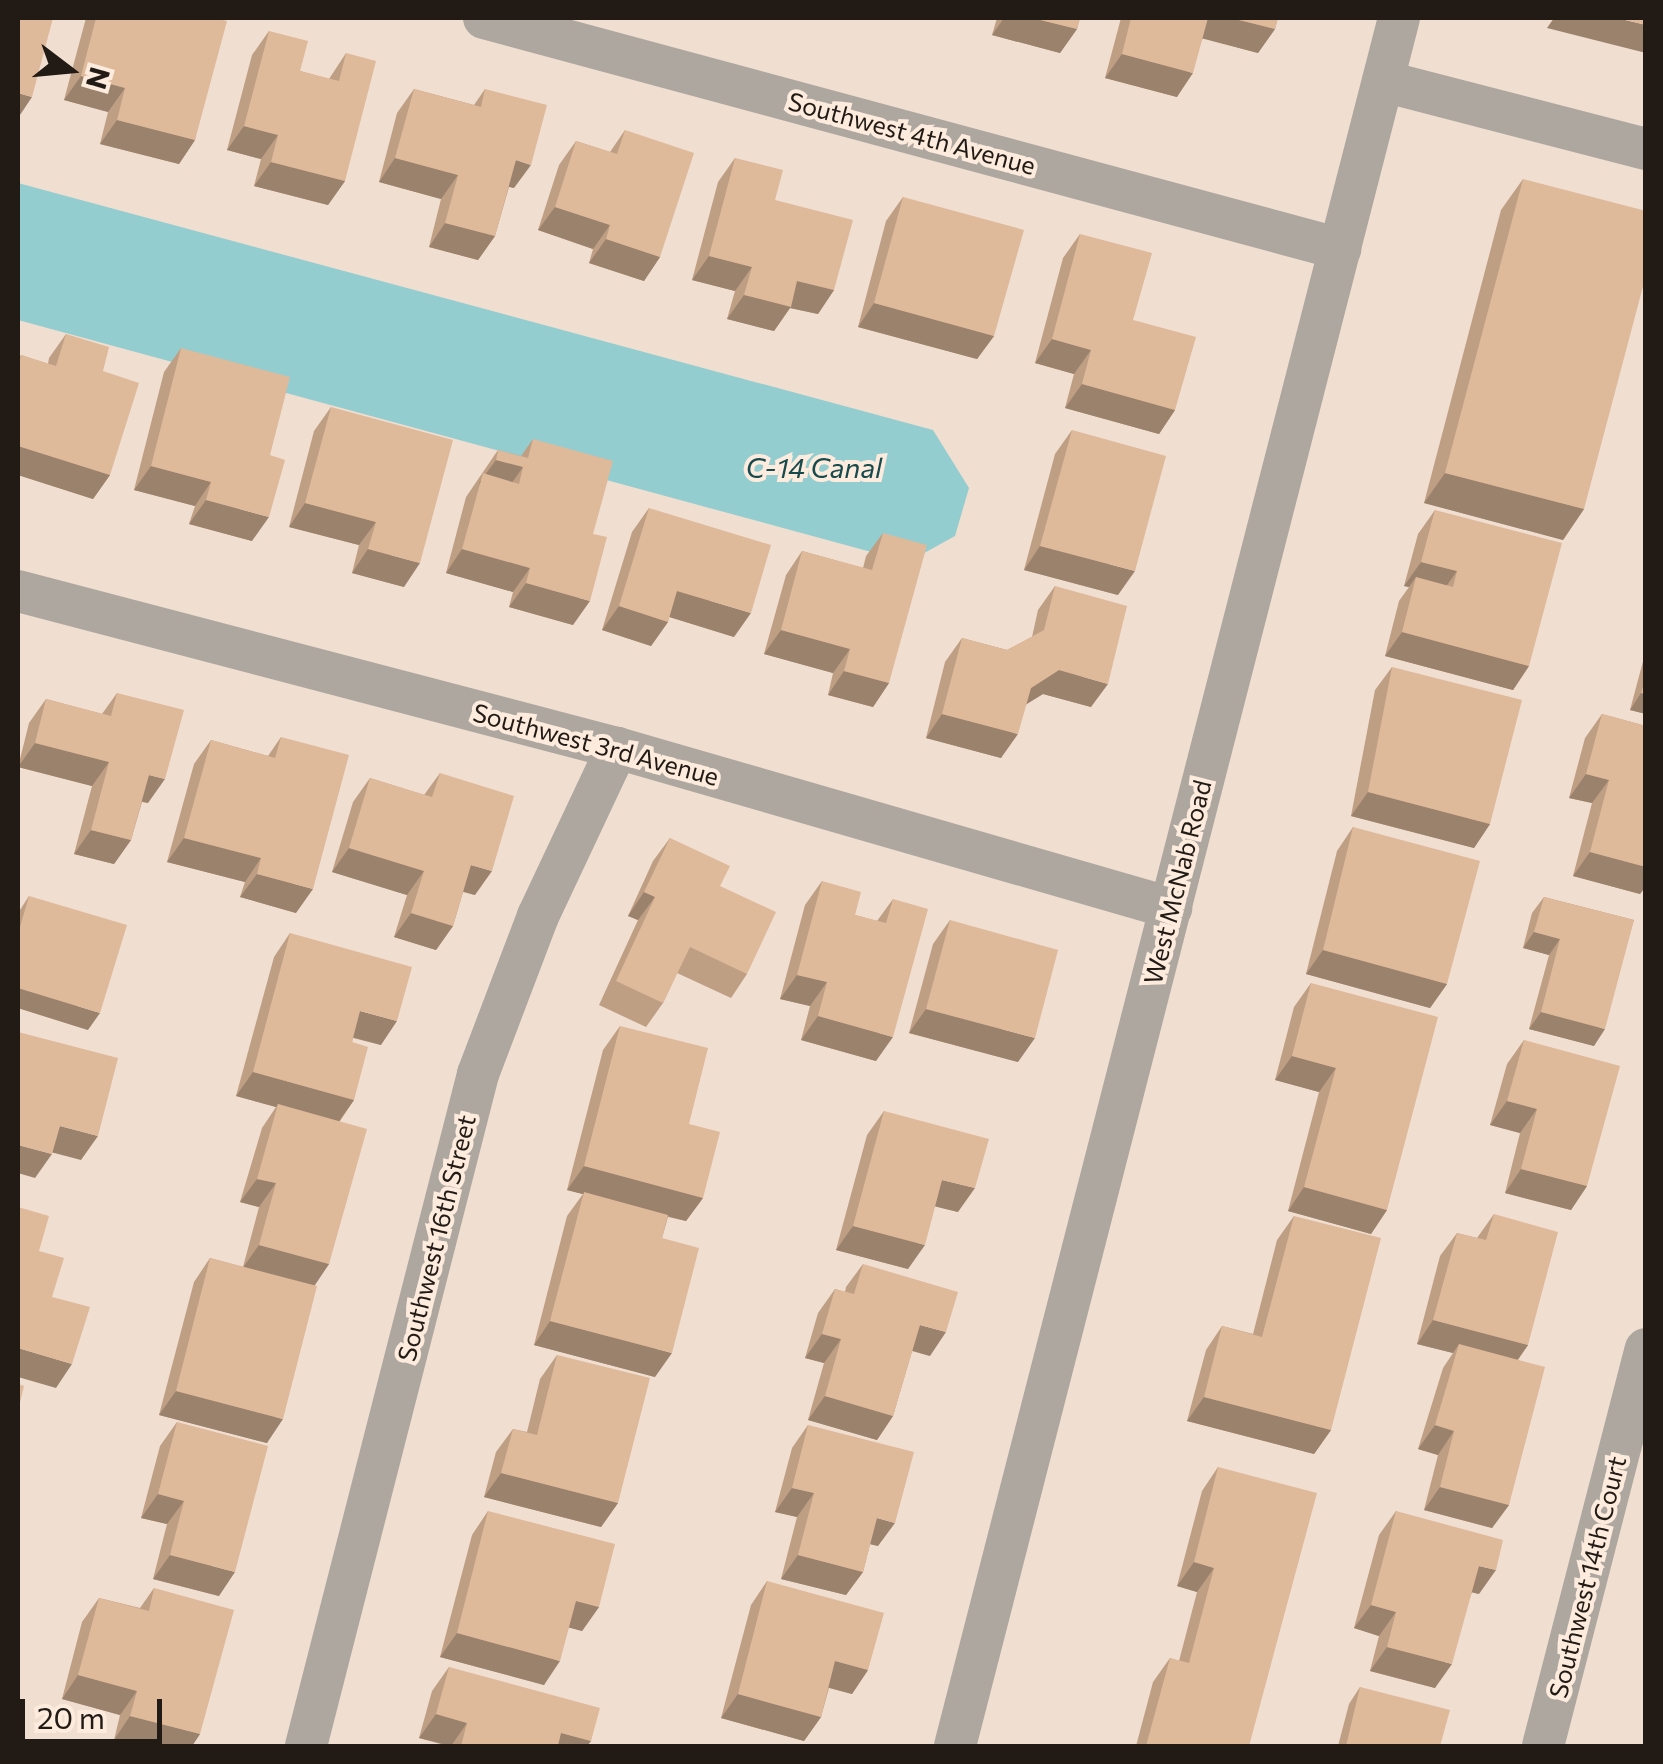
<!DOCTYPE html>
<style>
body{margin:0}
#map{position:relative;width:1663px;height:1764px;overflow:hidden;background:#f0ded0;font-family:Commissioner,sans-serif}
div>[style]{position:absolute}
.water>*{inset:0;background:#93cdd0}
.street>*{height:42px;margin:-21px;padding:0 21px;transform-origin:21px;border-radius:21px;background:#ada7a0}
.wall>*{inset:0;background:#bf9f84}
.shaded-wall>*{inset:0;background:#9b826c}
.building>*{inset:0;background:#deb99a}
span{translate:-50% -50%;white-space:nowrap;text-align:center;line-height:1.15;-webkit-text-stroke:8px #fdebdd;paint-order:stroke}
.street-label{font-size:25px;color:#211a15}
.water-label{font-size:28px;color:#164a4d;font-style:italic}
.frame{position:absolute;inset:0;border:20px solid #211a15;pointer-events:none}
.north{position:absolute;left:20px;top:20px;width:100px;height:100px;-webkit-text-stroke:8px #fdebdd;paint-order:stroke;rotate:106deg;font-size:28px;font-weight:700;line-height:40px;text-align:center;color:#211a15}
.north::after{content:'';display:block;margin:auto;width:35px;height:45px;background:#211a15;clip-path:polygon(50% 0,100% 100%,50% 72%,0 100%)}
.scale{position:absolute;left:20px;top:1699px;width:142px;height:45px;box-sizing:border-box;border:5px solid #211a15;border-top:0;padding-left:12px;font-size:30px;line-height:35px;white-space:nowrap;color:#211a15;-webkit-text-stroke:8px #fdebdd;paint-order:stroke}
</style>
<div id="map">
<div class="water">
<i style="clip-path:polygon(18px 183px,933px 430px,969px 488px,955px 536px,908px 562px,18px 320px)"></i>
</div>
<div class="street">
<i style="left:484px;top:18px;width:887px;rotate:15.1deg"></i>
<i style="left:1383px;top:81px;width:272px;rotate:14.5deg"></i>
<i style="left:18px;top:591px;width:619px;rotate:14.69deg"></i>
<i style="left:617px;top:748px;width:577px;rotate:16.11deg"></i>
<i style="left:306px;top:1746px;width:694px;rotate:-75.64deg"></i>
<i style="left:478px;top:1074px;width:169px;rotate:-69.2deg"></i>
<i style="left:538px;top:916px;width:186px;rotate:-64.8deg"></i>
<i style="left:955px;top:1746px;width:1784px;rotate:-75.59deg"></i>
<i style="left:1543px;top:1746px;width:410px;rotate:-75.5deg"></i>
</div>
<div class="wall">
<i style="clip-path:polygon(86px 18px,214px 18px,195px 140px,179px 164px,100px 144px,108px 112px,64px 100px)"></i>
<i style="clip-path:polygon(997px 18px,1080px 18px,1077px 29px,1060px 53px,992px 35px)"></i>
<i style="clip-path:polygon(1121px 18px,1278px 18px,1275px 29px,1258px 53px,1203px 38px,1177px 97px,1105px 78px)"></i>
<i style="clip-path:polygon(269px 31px,300px 71px,329px 79px,346px 53px,345px 181px,328px 205px,254px 186px,261px 159px,227px 150px,252px 55px)"></i>
<i style="clip-path:polygon(414px 89px,474px 105px,485px 89px,514px 188px,509px 187px,495px 236px,478px 260px,429px 247px,441px 199px,379px 182px,397px 113px)"></i>
<i style="clip-path:polygon(625px 130px,660px 257px,644px 281px,589px 263px,593px 249px,538px 230px,559px 165px,576px 141px,610px 152px)"></i>
<i style="clip-path:polygon(735px 158px,775px 200px,834px 290px,818px 314px,790px 308px,774px 331px,727px 319px,735px 291px,692px 280px,718px 182px)"></i>
<i style="clip-path:polygon(1523px 179px,1584px 509px,1563px 540px,1424px 503px,1501px 210px)"></i>
<i style="clip-path:polygon(903px 197px,994px 336px,977px 359px,858px 327px,886px 221px)"></i>
<i style="clip-path:polygon(1080px 234px,1175px 410px,1159px 434px,1065px 408px,1074px 374px,1035px 363px,1063px 258px)"></i>
<i style="clip-path:polygon(66px 334px,103px 371px,110px 475px,93px 499px,18px 475px,18px 360px,21px 355px,48px 364px,49px 358px)"></i>
<i style="clip-path:polygon(181px 348px,252px 541px,189px 524px,195px 506px,134px 490px,164px 372px)"></i>
<i style="clip-path:polygon(331px 407px,404px 587px,352px 573px,359px 545px,289px 527px,314px 431px)"></i>
<i style="clip-path:polygon(1072px 430px,1118px 595px,1024px 570px,1055px 454px)"></i>
<i style="clip-path:polygon(533px 439px,593px 534px,573px 625px,509px 607px,513px 592px,446px 573px,466px 497px,498px 450px,521px 456px)"></i>
<i style="clip-path:polygon(649px 508px,734px 637px,669px 617px,668px 622px,651px 646px,602px 630px,632px 532px)"></i>
<i style="clip-path:polygon(1435px 510px,1529px 666px,1513px 690px,1385px 656px,1399px 601px,1409px 587px,1404px 586px,1418px 534px)"></i>
<i style="clip-path:polygon(883px 533px,889px 683px,873px 707px,828px 695px,833px 673px,764px 654px,786px 575px,802px 551px,863px 568px,866px 556px)"></i>
<i style="clip-path:polygon(1055px 586px,1091px 707px,1043px 694px,1026px 704px,1001px 758px,926px 738px,945px 662px,962px 638px,1007px 650px,1032px 637px,1038px 610px)"></i>
<i style="clip-path:polygon(1646px 650px,1646px 714px,1630px 710px)"></i>
<i style="clip-path:polygon(1392px 667px,1490px 824px,1474px 848px,1351px 816px,1375px 690px)"></i>
<i style="clip-path:polygon(117px 693px,148px 803px,142px 802px,131px 840px,114px 864px,74px 854px,92px 786px,18px 767px,29px 723px,46px 699px,102px 714px)"></i>
<i style="clip-path:polygon(1602px 714px,1646px 726px,1646px 886px,1640px 894px,1573px 876px,1592px 803px,1569px 798px,1585px 738px)"></i>
<i style="clip-path:polygon(281px 737px,296px 913px,240px 897px,245px 882px,167px 862px,194px 764px,211px 740px,268px 756px)"></i>
<i style="clip-path:polygon(440px 773px,475px 895px,463px 892px,453px 926px,436px 950px,394px 937px,407px 895px,332px 872px,353px 802px,370px 778px,424px 795px)"></i>
<i style="clip-path:polygon(1353px 827px,1447px 984px,1430px 1008px,1306px 974px,1337px 851px)"></i>
<i style="clip-path:polygon(670px 838px,720px 886px,747px 974px,731px 998px,677px 973px,663px 1003px,646px 1027px,599px 1005px,638px 920px,628px 916px,653px 861px)"></i>
<i style="clip-path:polygon(822px 881px,855px 915px,877px 921px,893px 899px,876px 1061px,801px 1040px,810px 1006px,780px 999px,805px 905px)"></i>
<i style="clip-path:polygon(29px 896px,88px 1030px,18px 1008px,18px 913px)"></i>
<i style="clip-path:polygon(1544px 897px,1634px 920px,1594px 1046px,1529px 1029px,1549px 955px,1523px 948px,1532px 913px)"></i>
<i style="clip-path:polygon(950px 920px,1018px 1062px,909px 1033px,933px 944px)"></i>
<i style="clip-path:polygon(290px 933px,381px 1045px,353px 1038px,352px 1042px,354px 1100px,340px 1121px,329px 1264px,314px 1285px,267px 1443px,159px 1415px,194px 1282px,210px 1258px,243px 1267px,259px 1207px,240px 1202px,262px 1128px,276px 1107px,236px 1096px,274px 957px)"></i>
<i style="clip-path:polygon(1311px 983px,1387px 1210px,1371px 1234px,1288px 1211px,1319px 1092px,1275px 1080px,1294px 1007px)"></i>
<i style="clip-path:polygon(620px 1026px,689px 1124px,703px 1198px,686px 1221px,668px 1217px,662px 1238px,655px 1377px,534px 1345px,567px 1216px,583px 1194px,567px 1190px,603px 1050px)"></i>
<i style="clip-path:polygon(1524px 1040px,1587px 1186px,1571px 1210px,1505px 1193px,1520px 1133px,1490px 1125px,1507px 1064px)"></i>
<i style="clip-path:polygon(884px 1111px,958px 1212px,935px 1206px,908px 1269px,836px 1250px,867px 1135px)"></i>
<i style="clip-path:polygon(1494px 1214px,1528px 1345px,1518px 1360px,1509px 1505px,1492px 1528px,1424px 1510px,1438px 1455px,1418px 1449px,1443px 1368px,1453px 1353px,1417px 1344px,1440px 1256px,1457px 1233px,1477px 1238px)"></i>
<i style="clip-path:polygon(1294px 1216px,1331px 1430px,1314px 1454px,1187px 1421px,1206px 1350px,1222px 1326px,1253px 1334px,1277px 1240px)"></i>
<i style="clip-path:polygon(863px 1264px,930px 1356px,912px 1351px,893px 1416px,877px 1440px,808px 1420px,824px 1363px,805px 1358px,818px 1313px,835px 1289px,845px 1292px,846px 1287px)"></i>
<i style="clip-path:polygon(557px 1355px,618px 1503px,601px 1527px,484px 1497px,496px 1452px,513px 1429px,527px 1432px,540px 1379px)"></i>
<i style="clip-path:polygon(177px 1422px,219px 1596px,153px 1579px,167px 1524px,141px 1518px,160px 1446px)"></i>
<i style="clip-path:polygon(808px 1425px,878px 1546px,870px 1544px,863px 1572px,846px 1595px,781px 1579px,797px 1517px,775px 1512px,792px 1448px)"></i>
<i style="clip-path:polygon(1218px 1467px,1249px 1746px,1136px 1746px,1153px 1682px,1170px 1658px,1179px 1661px,1197px 1592px,1177px 1586px,1202px 1491px)"></i>
<i style="clip-path:polygon(488px 1511px,599px 1607px,582px 1631px,569px 1627px,544px 1685px,440px 1657px,472px 1535px)"></i>
<i style="clip-path:polygon(1396px 1511px,1479px 1594px,1472px 1592px,1435px 1688px,1370px 1671px,1379px 1636px,1354px 1628px,1379px 1535px)"></i>
<i style="clip-path:polygon(767px 1581px,868px 1670px,852px 1694px,829px 1688px,821px 1717px,804px 1741px,721px 1718px,751px 1605px)"></i>
<i style="clip-path:polygon(154px 1588px,200px 1734px,192px 1746px,140px 1746px,114px 1740px,120px 1715px,62px 1699px,82px 1622px,99px 1598px,140px 1608px)"></i>
<i style="clip-path:polygon(449px 1667px,591px 1741px,587px 1746px,448px 1746px,419px 1738px,432px 1691px)"></i>
<i style="clip-path:polygon(1360px 1687px,1440px 1746px,1338px 1746px,1349px 1704px)"></i>
</div>
<div class="shaded-wall">
<i style="clip-path:polygon(1004px 18px,1032px 18px,1077px 29px,1060px 53px,992px 35px)"></i>
<i style="clip-path:polygon(1206px 18px,1231px 18px,1275px 29px,1258px 53px,1193px 36px)"></i>
<i style="clip-path:polygon(1554px 18px,1617px 18px,1646px 25px,1646px 53px,1547px 28px)"></i>
<i style="clip-path:polygon(1122px 54px,1193px 73px,1177px 97px,1105px 78px)"></i>
<i style="clip-path:polygon(81px 76px,125px 88px,108px 112px,64px 100px)"></i>
<i style="clip-path:polygon(18px 93px,32px 97px,18px 118px)"></i>
<i style="clip-path:polygon(117px 120px,195px 140px,179px 164px,100px 144px)"></i>
<i style="clip-path:polygon(244px 126px,278px 135px,261px 159px,227px 150px)"></i>
<i style="clip-path:polygon(395px 158px,458px 175px,441px 199px,379px 182px)"></i>
<i style="clip-path:polygon(516px 160px,531px 165px,514px 188px,499px 184px)"></i>
<i style="clip-path:polygon(271px 162px,345px 181px,328px 205px,254px 186px)"></i>
<i style="clip-path:polygon(555px 207px,610px 225px,593px 249px,538px 230px)"></i>
<i style="clip-path:polygon(445px 223px,495px 236px,478px 260px,429px 247px)"></i>
<i style="clip-path:polygon(606px 239px,660px 257px,644px 281px,589px 263px)"></i>
<i style="clip-path:polygon(709px 256px,752px 267px,735px 291px,692px 280px)"></i>
<i style="clip-path:polygon(797px 281px,834px 290px,818px 314px,790px 308px,774px 331px,727px 319px,744px 295px)"></i>
<i style="clip-path:polygon(874px 303px,994px 336px,977px 359px,858px 327px)"></i>
<i style="clip-path:polygon(1052px 339px,1091px 350px,1074px 374px,1035px 363px)"></i>
<i style="clip-path:polygon(1082px 384px,1175px 410px,1159px 434px,1065px 408px)"></i>
<i style="clip-path:polygon(18px 446px,110px 475px,93px 499px,18px 475px)"></i>
<i style="clip-path:polygon(496px 460px,523px 467px,506px 491px,479px 483px)"></i>
<i style="clip-path:polygon(151px 466px,211px 482px,195px 506px,134px 490px)"></i>
<i style="clip-path:polygon(1445px 473px,1584px 509px,1563px 540px,1424px 503px)"></i>
<i style="clip-path:polygon(206px 500px,269px 517px,252px 541px,189px 524px)"></i>
<i style="clip-path:polygon(305px 503px,376px 522px,359px 545px,289px 527px)"></i>
<i style="clip-path:polygon(1040px 546px,1135px 571px,1118px 595px,1024px 570px)"></i>
<i style="clip-path:polygon(368px 549px,420px 563px,404px 587px,352px 573px)"></i>
<i style="clip-path:polygon(462px 549px,530px 568px,513px 592px,446px 573px)"></i>
<i style="clip-path:polygon(1421px 562px,1457px 571px,1440px 595px,1416px 577px,1409px 587px,1404px 586px)"></i>
<i style="clip-path:polygon(526px 583px,590px 601px,573px 625px,509px 607px)"></i>
<i style="clip-path:polygon(677px 591px,751px 613px,734px 637px,660px 614px)"></i>
<i style="clip-path:polygon(619px 606px,668px 622px,651px 646px,602px 630px)"></i>
<i style="clip-path:polygon(781px 630px,850px 649px,833px 673px,764px 654px)"></i>
<i style="clip-path:polygon(1402px 632px,1529px 666px,1513px 690px,1385px 656px)"></i>
<i style="clip-path:polygon(1059px 670px,1108px 684px,1091px 707px,1043px 694px,1014px 712px,1031px 688px)"></i>
<i style="clip-path:polygon(844px 671px,889px 683px,873px 707px,828px 695px)"></i>
<i style="clip-path:polygon(1641px 693px,1646px 694px,1646px 714px,1630px 710px)"></i>
<i style="clip-path:polygon(942px 714px,1018px 734px,1001px 758px,926px 738px)"></i>
<i style="clip-path:polygon(35px 743px,109px 762px,92px 786px,18px 767px)"></i>
<i style="clip-path:polygon(1586px 774px,1609px 780px,1592px 803px,1569px 798px)"></i>
<i style="clip-path:polygon(149px 775px,165px 779px,148px 803px,132px 799px)"></i>
<i style="clip-path:polygon(1368px 792px,1490px 824px,1474px 848px,1351px 816px)"></i>
<i style="clip-path:polygon(91px 830px,131px 840px,114px 864px,74px 854px)"></i>
<i style="clip-path:polygon(184px 838px,261px 858px,245px 882px,167px 862px)"></i>
<i style="clip-path:polygon(349px 848px,424px 871px,407px 895px,332px 872px)"></i>
<i style="clip-path:polygon(1590px 852px,1646px 867px,1646px 886px,1640px 894px,1573px 876px)"></i>
<i style="clip-path:polygon(471px 865px,492px 871px,475px 895px,454px 889px)"></i>
<i style="clip-path:polygon(257px 874px,313px 889px,296px 913px,240px 897px)"></i>
<i style="clip-path:polygon(644px 892px,655px 897px,638px 920px,628px 916px)"></i>
<i style="clip-path:polygon(411px 913px,453px 926px,436px 950px,394px 937px)"></i>
<i style="clip-path:polygon(1534px 932px,1560px 939px,1549px 955px,1523px 948px)"></i>
<i style="clip-path:polygon(1323px 950px,1447px 984px,1430px 1008px,1306px 974px)"></i>
<i style="clip-path:polygon(797px 975px,827px 982px,810px 1006px,780px 999px)"></i>
<i style="clip-path:polygon(18px 988px,100px 1013px,88px 1030px,18px 1008px)"></i>
<i style="clip-path:polygon(926px 1009px,1035px 1038px,1018px 1062px,909px 1033px)"></i>
<i style="clip-path:polygon(360px 1011px,397px 1021px,381px 1045px,344px 1035px)"></i>
<i style="clip-path:polygon(1541px 1012px,1605px 1029px,1594px 1046px,1529px 1029px)"></i>
<i style="clip-path:polygon(818px 1016px,893px 1037px,876px 1061px,801px 1040px)"></i>
<i style="clip-path:polygon(1292px 1056px,1336px 1068px,1319px 1092px,1275px 1080px)"></i>
<i style="clip-path:polygon(253px 1072px,354px 1100px,337px 1124px,278px 1104px,276px 1107px,236px 1096px)"></i>
<i style="clip-path:polygon(1507px 1101px,1537px 1109px,1520px 1133px,1490px 1125px)"></i>
<i style="clip-path:polygon(60px 1126px,98px 1136px,81px 1160px,43px 1150px)"></i>
<i style="clip-path:polygon(18px 1145px,52px 1154px,35px 1178px,18px 1173px)"></i>
<i style="clip-path:polygon(584px 1166px,703px 1198px,686px 1221px,567px 1190px)"></i>
<i style="clip-path:polygon(1521px 1169px,1587px 1186px,1571px 1210px,1505px 1193px)"></i>
<i style="clip-path:polygon(257px 1179px,276px 1183px,259px 1207px,240px 1202px)"></i>
<i style="clip-path:polygon(942px 1180px,975px 1188px,958px 1212px,925px 1204px)"></i>
<i style="clip-path:polygon(1304px 1187px,1387px 1210px,1371px 1234px,1288px 1211px)"></i>
<i style="clip-path:polygon(853px 1226px,925px 1245px,908px 1269px,836px 1250px)"></i>
<i style="clip-path:polygon(259px 1245px,329px 1264px,313px 1288px,242px 1269px)"></i>
<i style="clip-path:polygon(1433px 1320px,1528px 1345px,1511px 1369px,1459px 1344px,1453px 1353px,1417px 1344px)"></i>
<i style="clip-path:polygon(550px 1321px,672px 1353px,655px 1377px,534px 1345px)"></i>
<i style="clip-path:polygon(920px 1325px,946px 1332px,930px 1356px,903px 1348px)"></i>
<i style="clip-path:polygon(822px 1334px,841px 1339px,824px 1363px,805px 1358px)"></i>
<i style="clip-path:polygon(18px 1348px,72px 1364px,56px 1388px,18px 1377px)"></i>
<i style="clip-path:polygon(176px 1391px,283px 1419px,267px 1443px,159px 1415px)"></i>
<i style="clip-path:polygon(825px 1396px,893px 1416px,877px 1440px,808px 1420px)"></i>
<i style="clip-path:polygon(1204px 1397px,1331px 1430px,1314px 1454px,1187px 1421px)"></i>
<i style="clip-path:polygon(1435px 1425px,1454px 1431px,1438px 1455px,1418px 1449px)"></i>
<i style="clip-path:polygon(501px 1473px,618px 1503px,601px 1527px,484px 1497px)"></i>
<i style="clip-path:polygon(1440px 1487px,1509px 1505px,1492px 1528px,1424px 1510px)"></i>
<i style="clip-path:polygon(792px 1488px,814px 1493px,797px 1517px,775px 1512px)"></i>
<i style="clip-path:polygon(158px 1494px,184px 1501px,167px 1524px,141px 1518px)"></i>
<i style="clip-path:polygon(877px 1518px,895px 1523px,878px 1546px,861px 1542px)"></i>
<i style="clip-path:polygon(170px 1555px,235px 1572px,219px 1596px,153px 1579px)"></i>
<i style="clip-path:polygon(798px 1555px,863px 1572px,846px 1595px,781px 1579px)"></i>
<i style="clip-path:polygon(1194px 1562px,1214px 1568px,1197px 1592px,1177px 1586px)"></i>
<i style="clip-path:polygon(1479px 1566px,1496px 1570px,1479px 1594px,1462px 1590px)"></i>
<i style="clip-path:polygon(576px 1601px,599px 1607px,582px 1631px,559px 1625px)"></i>
<i style="clip-path:polygon(1371px 1605px,1396px 1612px,1379px 1636px,1354px 1628px)"></i>
<i style="clip-path:polygon(457px 1633px,560px 1661px,544px 1685px,440px 1657px)"></i>
<i style="clip-path:polygon(1387px 1647px,1452px 1664px,1435px 1688px,1370px 1671px)"></i>
<i style="clip-path:polygon(835px 1661px,868px 1670px,852px 1694px,819px 1685px)"></i>
<i style="clip-path:polygon(78px 1675px,137px 1691px,120px 1715px,62px 1699px)"></i>
<i style="clip-path:polygon(738px 1694px,821px 1717px,804px 1741px,721px 1718px)"></i>
<i style="clip-path:polygon(436px 1714px,467px 1723px,451px 1746px,419px 1738px)"></i>
<i style="clip-path:polygon(130px 1716px,200px 1734px,192px 1746px,140px 1746px,114px 1740px)"></i>
<i style="clip-path:polygon(561px 1733px,591px 1741px,587px 1746px,552px 1746px)"></i>
</div>
<div class="building">
<i style="clip-path:polygon(18px 18px,53px 18px,32px 97px,18px 93px)"></i>
<i style="clip-path:polygon(96px 18px,214px 18px,227px 21px,195px 140px,117px 120px,125px 88px,81px 76px)"></i>
<i style="clip-path:polygon(1032px 18px,1080px 18px,1077px 29px)"></i>
<i style="clip-path:polygon(1131px 18px,1208px 18px,1193px 73px,1122px 54px)"></i>
<i style="clip-path:polygon(1231px 18px,1278px 18px,1275px 29px)"></i>
<i style="clip-path:polygon(1617px 18px,1646px 18px,1646px 25px)"></i>
<i style="clip-path:polygon(269px 31px,308px 41px,300px 71px,339px 81px,346px 53px,376px 61px,345px 181px,271px 162px,278px 135px,244px 126px)"></i>
<i style="clip-path:polygon(414px 89px,481px 107px,485px 89px,547px 105px,531px 165px,516px 160px,495px 236px,445px 223px,458px 175px,395px 158px)"></i>
<i style="clip-path:polygon(625px 130px,694px 153px,660px 257px,606px 239px,610px 225px,555px 207px,576px 141px,617px 154px)"></i>
<i style="clip-path:polygon(735px 158px,783px 170px,775px 200px,853px 220px,834px 290px,797px 281px,791px 307px,744px 295px,752px 267px,709px 256px)"></i>
<i style="clip-path:polygon(1523px 179px,1646px 211px,1646px 275px,1584px 509px,1445px 473px)"></i>
<i style="clip-path:polygon(903px 197px,1024px 230px,994px 336px,874px 303px)"></i>
<i style="clip-path:polygon(1080px 234px,1152px 253px,1133px 320px,1196px 337px,1175px 410px,1082px 384px,1091px 350px,1052px 339px)"></i>
<i style="clip-path:polygon(66px 334px,109px 347px,103px 371px,139px 383px,110px 475px,18px 446px,18px 367px,21px 355px,56px 366px)"></i>
<i style="clip-path:polygon(181px 348px,290px 377px,270px 455px,285px 460px,269px 517px,206px 500px,211px 482px,151px 466px)"></i>
<i style="clip-path:polygon(331px 407px,453px 440px,420px 563px,368px 549px,376px 522px,305px 503px)"></i>
<i style="clip-path:polygon(1072px 430px,1166px 456px,1135px 571px,1040px 546px)"></i>
<i style="clip-path:polygon(533px 439px,613px 461px,593px 534px,607px 537px,590px 601px,526px 583px,530px 568px,462px 549px,483px 473px,519px 484px,523px 467px,496px 460px,498px 450px,528px 458px)"></i>
<i style="clip-path:polygon(649px 508px,771px 545px,751px 613px,677px 591px,668px 622px,619px 606px)"></i>
<i style="clip-path:polygon(1435px 510px,1562px 543px,1529px 666px,1402px 632px,1416px 577px,1453px 587px,1457px 571px,1421px 562px)"></i>
<i style="clip-path:polygon(883px 533px,927px 545px,889px 683px,844px 671px,850px 649px,781px 630px,802px 551px,872px 570px)"></i>
<i style="clip-path:polygon(1055px 586px,1127px 606px,1108px 684px,1059px 670px,1031px 688px,1018px 734px,942px 714px,962px 638px,1007px 650px,1044px 630px)"></i>
<i style="clip-path:polygon(1392px 667px,1522px 700px,1490px 824px,1368px 792px)"></i>
<i style="clip-path:polygon(1646px 678px,1646px 694px,1641px 693px)"></i>
<i style="clip-path:polygon(117px 693px,184px 710px,165px 779px,149px 775px,131px 840px,91px 830px,109px 762px,35px 743px,46px 699px,111px 716px)"></i>
<i style="clip-path:polygon(1602px 714px,1646px 726px,1646px 867px,1590px 852px,1609px 780px,1586px 774px)"></i>
<i style="clip-path:polygon(281px 737px,349px 755px,313px 889px,257px 874px,261px 858px,184px 838px,211px 740px,275px 758px)"></i>
<i style="clip-path:polygon(440px 773px,514px 796px,492px 871px,471px 865px,453px 926px,411px 913px,424px 871px,349px 848px,370px 778px,432px 797px)"></i>
<i style="clip-path:polygon(1353px 827px,1480px 861px,1447px 984px,1323px 950px)"></i>
<i style="clip-path:polygon(670px 838px,730px 866px,720px 886px,776px 912px,747px 974px,690px 947px,663px 1003px,616px 981px,655px 897px,644px 892px)"></i>
<i style="clip-path:polygon(822px 881px,861px 892px,855px 915px,886px 923px,893px 899px,928px 909px,893px 1037px,818px 1016px,827px 982px,797px 975px)"></i>
<i style="clip-path:polygon(29px 896px,127px 925px,100px 1013px,18px 988px,18px 934px)"></i>
<i style="clip-path:polygon(1544px 897px,1634px 920px,1605px 1029px,1541px 1012px,1560px 939px,1534px 932px)"></i>
<i style="clip-path:polygon(950px 920px,1058px 950px,1035px 1038px,926px 1009px)"></i>
<i style="clip-path:polygon(290px 933px,412px 967px,397px 1021px,360px 1011px,352px 1042px,368px 1047px,354px 1100px,253px 1072px)"></i>
<i style="clip-path:polygon(1311px 983px,1438px 1017px,1387px 1210px,1304px 1187px,1336px 1068px,1292px 1056px)"></i>
<i style="clip-path:polygon(620px 1026px,708px 1048px,689px 1124px,720px 1132px,703px 1198px,584px 1166px)"></i>
<i style="clip-path:polygon(18px 1032px,118px 1058px,98px 1136px,60px 1126px,52px 1154px,18px 1145px)"></i>
<i style="clip-path:polygon(1524px 1040px,1620px 1066px,1587px 1186px,1521px 1169px,1537px 1109px,1507px 1101px)"></i>
<i style="clip-path:polygon(278px 1104px,367px 1129px,329px 1264px,259px 1245px,276px 1183px,257px 1179px)"></i>
<i style="clip-path:polygon(884px 1111px,989px 1139px,975px 1188px,942px 1180px,925px 1245px,853px 1226px)"></i>
<i style="clip-path:polygon(584px 1192px,668px 1215px,662px 1238px,699px 1248px,672px 1353px,550px 1321px)"></i>
<i style="clip-path:polygon(18px 1207px,49px 1216px,39px 1251px,64px 1258px,52px 1297px,90px 1307px,72px 1364px,18px 1348px)"></i>
<i style="clip-path:polygon(1494px 1214px,1558px 1232px,1528px 1345px,1433px 1320px,1457px 1233px,1486px 1240px)"></i>
<i style="clip-path:polygon(1294px 1216px,1381px 1238px,1331px 1430px,1204px 1397px,1222px 1326px,1262px 1337px)"></i>
<i style="clip-path:polygon(210px 1258px,317px 1286px,283px 1419px,176px 1391px)"></i>
<i style="clip-path:polygon(863px 1264px,958px 1292px,946px 1332px,920px 1325px,893px 1416px,825px 1396px,841px 1339px,822px 1334px,835px 1289px,854px 1294px)"></i>
<i style="clip-path:polygon(1459px 1344px,1545px 1367px,1509px 1505px,1440px 1487px,1454px 1431px,1435px 1425px)"></i>
<i style="clip-path:polygon(557px 1355px,650px 1378px,618px 1503px,501px 1473px,513px 1429px,537px 1435px)"></i>
<i style="clip-path:polygon(18px 1384px,24px 1386px,18px 1411px)"></i>
<i style="clip-path:polygon(177px 1422px,268px 1446px,235px 1572px,170px 1555px,184px 1501px,158px 1494px)"></i>
<i style="clip-path:polygon(808px 1425px,914px 1452px,895px 1523px,877px 1518px,863px 1572px,798px 1555px,814px 1493px,792px 1488px)"></i>
<i style="clip-path:polygon(1218px 1467px,1317px 1493px,1249px 1746px,1146px 1746px,1170px 1658px,1189px 1663px,1214px 1568px,1194px 1562px)"></i>
<i style="clip-path:polygon(488px 1511px,615px 1544px,599px 1607px,576px 1601px,560px 1661px,457px 1633px)"></i>
<i style="clip-path:polygon(1396px 1511px,1503px 1540px,1496px 1570px,1479px 1566px,1452px 1664px,1387px 1647px,1396px 1612px,1371px 1605px)"></i>
<i style="clip-path:polygon(767px 1581px,884px 1613px,868px 1670px,835px 1661px,821px 1717px,738px 1694px)"></i>
<i style="clip-path:polygon(154px 1588px,234px 1610px,200px 1734px,130px 1716px,137px 1691px,78px 1675px,99px 1598px,149px 1611px)"></i>
<i style="clip-path:polygon(449px 1667px,600px 1708px,591px 1741px,561px 1733px,558px 1746px,461px 1746px,467px 1723px,436px 1714px)"></i>
<i style="clip-path:polygon(1360px 1687px,1450px 1710px,1440px 1746px,1346px 1746px)"></i>
</div>
<div class="street-label">
<span style="left:912px;top:133px;rotate:15deg">Southwest 4th Avenue</span>
<span style="left:596px;top:744px;rotate:15deg">Southwest 3rd Avenue</span>
<span style="left:1177px;top:882px;rotate:-76deg">West McNab Road</span>
<span style="left:436px;top:1238px;rotate:-76deg">Southwest 16th Street</span>
<span style="left:1587px;top:1577px;rotate:-76deg">Southwest 14th Court</span>
</div>
<div class="water-label">
<span style="left:814px;top:467px">C-14 Canal</span>
</div>
<div class="frame"></div>
<div class="north">N</div>
<div class="scale">20 m</div>
</div>
